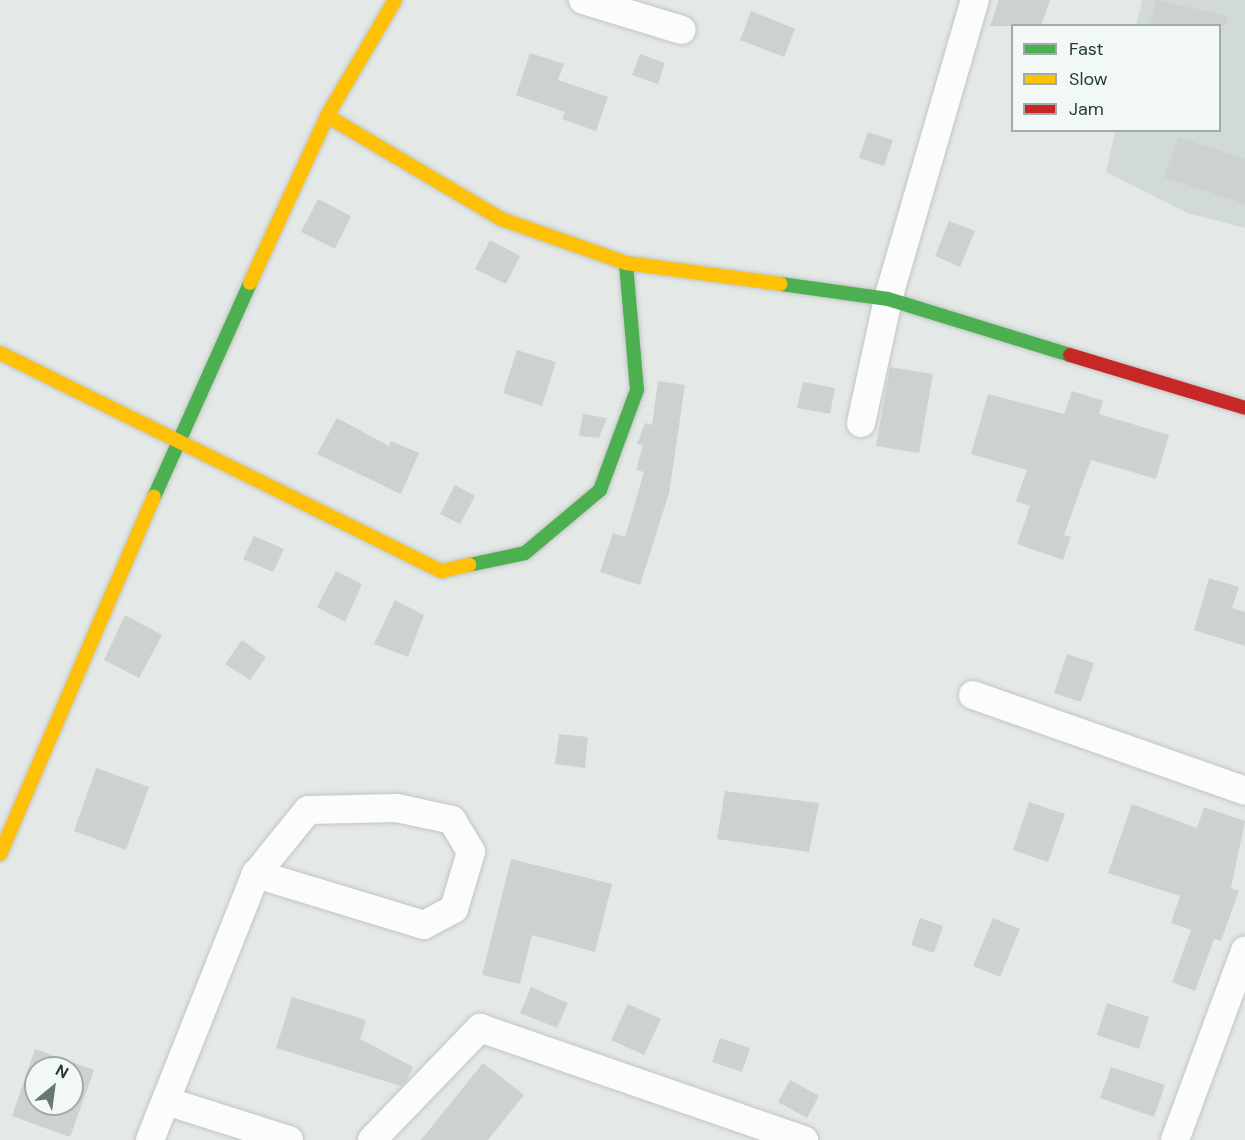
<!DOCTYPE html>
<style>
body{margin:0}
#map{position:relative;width:1245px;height:1140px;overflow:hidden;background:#e4e9e7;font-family:"DM Sans",sans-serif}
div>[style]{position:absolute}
.built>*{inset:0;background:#d2dad7}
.building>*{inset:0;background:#cdd1d0}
.roads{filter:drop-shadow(0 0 2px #c1c6c4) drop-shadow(0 0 2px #c1c6c4)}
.street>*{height:28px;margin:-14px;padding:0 14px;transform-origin:14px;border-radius:14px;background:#fbfcfb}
.fast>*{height:14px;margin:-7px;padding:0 7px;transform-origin:7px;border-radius:7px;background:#4caf50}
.slow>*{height:14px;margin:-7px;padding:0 7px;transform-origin:7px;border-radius:7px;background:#ffc107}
.jam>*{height:14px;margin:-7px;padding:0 7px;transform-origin:7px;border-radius:7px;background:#c62828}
span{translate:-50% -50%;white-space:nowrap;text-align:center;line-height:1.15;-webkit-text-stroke:6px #f2f8f5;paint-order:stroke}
.legend{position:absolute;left:1011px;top:24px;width:210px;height:108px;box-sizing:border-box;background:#f2f8f5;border:2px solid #9faca8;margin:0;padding:8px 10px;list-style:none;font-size:18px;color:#233a35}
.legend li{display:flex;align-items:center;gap:12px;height:30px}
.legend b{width:30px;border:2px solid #9faca8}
.north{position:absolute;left:24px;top:1056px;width:60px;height:60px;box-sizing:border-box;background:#f2f8f5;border:2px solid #9faca8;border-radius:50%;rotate:29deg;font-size:16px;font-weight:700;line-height:24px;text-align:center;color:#233a35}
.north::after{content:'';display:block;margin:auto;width:21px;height:27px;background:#677773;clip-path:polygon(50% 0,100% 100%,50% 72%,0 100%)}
</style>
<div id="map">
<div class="built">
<i style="clip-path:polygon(1142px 0,1245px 0,1245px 228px,1187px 213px,1106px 172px,1115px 131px,1220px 130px,1220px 26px,1136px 25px)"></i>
</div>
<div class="building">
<i style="clip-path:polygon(999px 0,1050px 0,1041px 26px,990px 26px)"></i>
<i style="clip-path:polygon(1156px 0,1228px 16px,1226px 26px,1150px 26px)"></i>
<i style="clip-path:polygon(751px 11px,795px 29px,784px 57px,740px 40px)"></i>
<i style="clip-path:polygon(530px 53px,564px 64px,558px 80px,608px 97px,596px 131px,562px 119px,565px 112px,516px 95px)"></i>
<i style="clip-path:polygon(640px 54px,665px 63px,658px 84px,632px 75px)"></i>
<i style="clip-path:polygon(868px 132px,893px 140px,884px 166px,859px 158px)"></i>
<i style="clip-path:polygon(1178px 137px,1245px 159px,1245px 204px,1164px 177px)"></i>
<i style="clip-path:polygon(318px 199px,351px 216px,335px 249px,301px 232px)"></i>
<i style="clip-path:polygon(949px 221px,975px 231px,960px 267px,935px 256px)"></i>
<i style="clip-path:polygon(490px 240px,520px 256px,506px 284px,475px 269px)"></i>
<i style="clip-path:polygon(517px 350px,556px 362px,542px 406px,503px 393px)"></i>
<i style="clip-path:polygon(890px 367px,933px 374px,919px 453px,876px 446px)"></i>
<i style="clip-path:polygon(658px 381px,685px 385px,669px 493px,640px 585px,600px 572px,613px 533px,625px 537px,644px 472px,636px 470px,643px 445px,637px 444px,645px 423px,652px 425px)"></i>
<i style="clip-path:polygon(803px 382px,835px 388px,830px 414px,797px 408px)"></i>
<i style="clip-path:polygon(1072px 391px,1103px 401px,1099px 414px,1169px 435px,1156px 479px,1091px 460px,1064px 535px,1071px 537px,1063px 560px,1017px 544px,1030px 506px,1016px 501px,1027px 470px,971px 454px,988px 394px,1064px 414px)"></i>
<i style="clip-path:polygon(583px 414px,607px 418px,599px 438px,579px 436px)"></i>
<i style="clip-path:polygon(337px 418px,389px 446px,391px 441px,419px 453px,401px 494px,317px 454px)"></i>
<i style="clip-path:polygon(455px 485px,475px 496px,460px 524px,440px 514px)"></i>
<i style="clip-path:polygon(254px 536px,284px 549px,273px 572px,243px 559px)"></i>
<i style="clip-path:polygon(336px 571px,362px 584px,345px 622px,317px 607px)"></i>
<i style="clip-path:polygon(1209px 578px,1239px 587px,1232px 608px,1245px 612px,1245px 646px,1194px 630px)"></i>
<i style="clip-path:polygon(395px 600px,424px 615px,408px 657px,374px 644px)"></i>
<i style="clip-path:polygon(125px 615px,162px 635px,139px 678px,104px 660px)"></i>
<i style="clip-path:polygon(242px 640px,266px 657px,250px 680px,225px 664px)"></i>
<i style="clip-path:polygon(1067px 654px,1094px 663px,1081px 702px,1054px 693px)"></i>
<i style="clip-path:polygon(559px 734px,588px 737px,585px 768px,555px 764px)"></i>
<i style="clip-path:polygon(96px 768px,149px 787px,126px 850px,74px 831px)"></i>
<i style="clip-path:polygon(725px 791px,819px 803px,809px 852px,717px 839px)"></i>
<i style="clip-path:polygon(1029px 802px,1065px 814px,1048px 862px,1013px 850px)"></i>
<i style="clip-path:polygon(1132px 804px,1197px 828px,1204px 807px,1245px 821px,1231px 888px,1239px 891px,1221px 941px,1214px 939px,1195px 991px,1172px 982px,1191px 930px,1171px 923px,1180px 896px,1108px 873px)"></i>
<i style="clip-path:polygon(511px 859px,612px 884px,595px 952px,532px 935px,520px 984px,482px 975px)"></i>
<i style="clip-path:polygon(920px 918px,943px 926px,934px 953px,911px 945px)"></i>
<i style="clip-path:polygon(993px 918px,1020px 929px,1000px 977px,973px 966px)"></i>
<i style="clip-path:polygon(531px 987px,568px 1003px,557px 1028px,520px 1013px)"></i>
<i style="clip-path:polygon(292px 997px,366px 1020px,360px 1039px,413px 1067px,406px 1081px,401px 1086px,276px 1048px)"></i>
<i style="clip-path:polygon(1107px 1003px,1149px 1017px,1139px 1049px,1097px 1035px)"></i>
<i style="clip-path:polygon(628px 1004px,661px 1019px,644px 1055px,611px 1040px)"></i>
<i style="clip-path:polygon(720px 1038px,750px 1048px,742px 1072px,712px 1062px)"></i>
<i style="clip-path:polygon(evenodd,35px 1049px,94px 1070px,70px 1137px,12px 1116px,35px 1049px,36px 1068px,72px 1068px,72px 1104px,36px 1104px,36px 1068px)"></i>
<i style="clip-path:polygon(483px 1063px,524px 1095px,488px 1140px,421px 1140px)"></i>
<i style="clip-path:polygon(1111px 1067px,1165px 1085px,1154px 1117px,1100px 1098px)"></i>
<i style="clip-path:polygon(790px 1080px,819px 1096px,807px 1118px,778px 1102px)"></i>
</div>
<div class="roads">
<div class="street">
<i style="left:583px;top:0;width:103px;rotate:16.9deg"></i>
<i style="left:861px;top:423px;width:127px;rotate:-77.7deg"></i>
<i style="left:888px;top:299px;width:311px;rotate:-73.8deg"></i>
<i style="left:973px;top:695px;width:288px;rotate:19.4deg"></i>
<i style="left:166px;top:1101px;width:129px;rotate:17.6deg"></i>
<i style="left:150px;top:1140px;width:286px;rotate:-68.3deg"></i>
<i style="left:256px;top:874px;width:82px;rotate:-50.9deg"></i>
<i style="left:308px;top:810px;width:89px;rotate:-1.3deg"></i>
<i style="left:397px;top:808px;width:56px;rotate:12.3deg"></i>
<i style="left:452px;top:820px;width:37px;rotate:59deg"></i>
<i style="left:471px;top:852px;width:59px;rotate:106.6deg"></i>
<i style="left:454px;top:909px;width:34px;rotate:152deg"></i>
<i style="left:424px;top:925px;width:176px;rotate:-163.1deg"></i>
<i style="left:372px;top:1140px;width:156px;rotate:-46deg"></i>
<i style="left:480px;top:1028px;width:343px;rotate:19.1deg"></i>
<i style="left:1175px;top:1140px;width:202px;rotate:-69.7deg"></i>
</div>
<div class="fast">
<i style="left:781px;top:284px;width:108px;rotate:8deg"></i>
<i style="left:888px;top:299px;width:190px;rotate:17.1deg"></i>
<i style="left:154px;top:497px;width:235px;rotate:-65.8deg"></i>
<i style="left:469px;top:565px;width:57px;rotate:-12.1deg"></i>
<i style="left:525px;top:553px;width:98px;rotate:-40deg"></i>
<i style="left:600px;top:490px;width:107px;rotate:-69.7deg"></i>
<i style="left:637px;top:390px;width:127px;rotate:-95deg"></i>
</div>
<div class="slow">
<i style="left:327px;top:116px;width:202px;rotate:30.6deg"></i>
<i style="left:501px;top:219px;width:133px;rotate:19.4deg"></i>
<i style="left:626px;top:263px;width:156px;rotate:7.7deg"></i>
<i style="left:250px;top:283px;width:184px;rotate:-65.2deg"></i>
<i style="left:327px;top:116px;width:134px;rotate:-59.6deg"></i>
<i style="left:0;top:353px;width:493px;rotate:26.3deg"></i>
<i style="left:442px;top:571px;width:28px;rotate:-13deg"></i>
<i style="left:0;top:854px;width:389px;rotate:-66.7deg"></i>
</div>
<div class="jam">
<i style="left:1070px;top:355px;width:183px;rotate:16.8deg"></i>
</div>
</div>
<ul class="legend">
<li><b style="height:8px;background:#4caf50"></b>Fast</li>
<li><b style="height:8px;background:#ffc107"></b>Slow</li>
<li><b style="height:8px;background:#c62828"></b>Jam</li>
</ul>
<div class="north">N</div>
</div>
